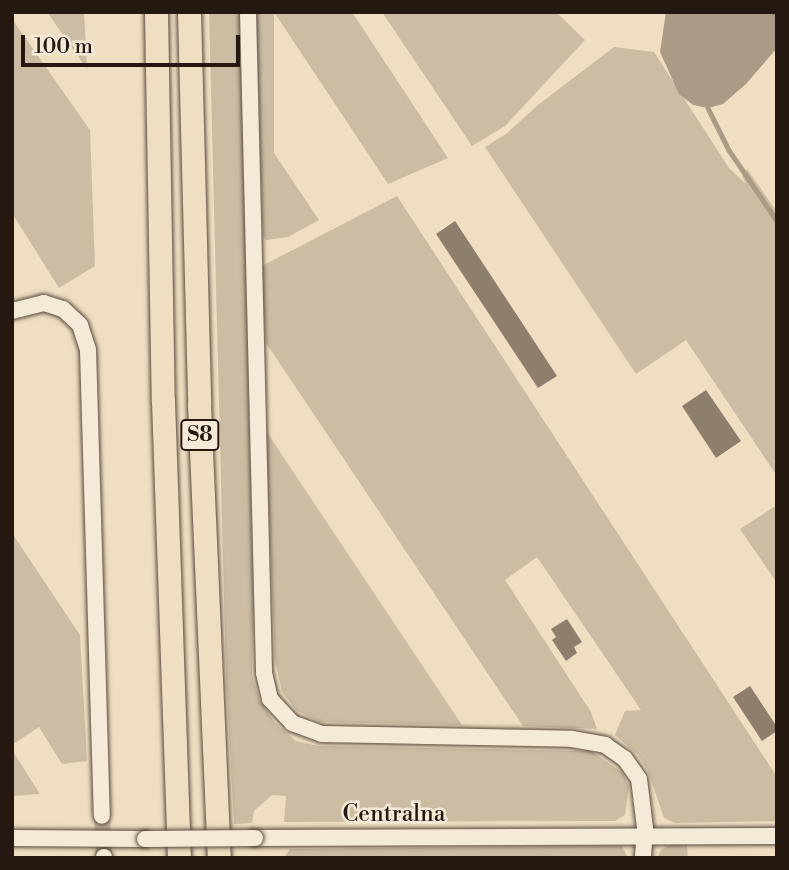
<!DOCTYPE html>
<style>
body{margin:0}
#map{position:relative;width:789px;height:870px;overflow:hidden;background:#efdec2;font-family:"Libre Bodoni",serif}
div>[style]{position:absolute}
.green>*{inset:0;background:#ccbca4}
.water>*{inset:0;background:#aa9b86}
.stream>*{height:4.5px;margin:-2.25px;padding:0 2.25px;transform-origin:2.25px;border-radius:2.25px;background:#aa9b86}
.building>*{inset:0;background:#8e7f6d}
.minor-tunnel>*{height:16px;margin-top:-8px;transform-origin:0;background:repeating-linear-gradient(90deg,#c6b69f 0 16px,transparent 0 24px)}
.roads{filter:drop-shadow(0 0 2px #574a3d) drop-shadow(0 0 2px #574a3d)}
.minor>*{height:16px;margin:-8px;padding:0 8px;transform-origin:8px;border-radius:8px;background:#f5ead7}
.highway>*{height:23px;margin:-11.5px;padding:0 11.5px;transform-origin:11.5px;border-radius:11.5px;background:#efdec2}
.bridges{filter:drop-shadow(0 0 2px #574a3d) drop-shadow(0 0 2px #574a3d)}
.minor-bridge>*{height:16px;margin:-8px;padding:0 8px;transform-origin:8px;border-radius:8px;background:#f5ead7}
span{translate:-50% -50%;white-space:nowrap;text-align:center;line-height:1.15;-webkit-text-stroke:5px #f5ead7;paint-order:stroke}
.shield-label span{padding:2px 5px;background:#f5ead7;border:2px solid;border-radius:5px;-webkit-text-stroke-width:0}
.shield-label{font-size:21px;color:#241811;font-weight:700}
.street-label{font-size:23px;color:#241811}
.frame{position:absolute;inset:0;border:14px solid #241811;pointer-events:none}
.scale{position:absolute;left:21px;top:35px;width:219px;height:32px;box-sizing:border-box;border:4px solid #241811;border-top:0;padding-left:9px;font-size:21px;line-height:24px;white-space:nowrap;color:#241811;-webkit-text-stroke:5px #f5ead7;paint-order:stroke}
</style>
<div id="map">
<div class="green">
<i style="clip-path:polygon(47px 12px,84px 12px,87px 69px)"></i>
<i style="clip-path:polygon(209px 12px,240px 12px,253px 591px,252px 675px,259px 699px,275px 723px,296px 741px,318px 746px,591px 751px,623px 773px,629px 787px,625px 815px,615px 821px,284px 822px,286px 796px,272px 795px,254px 811px,252px 823px,234px 824px,226px 677px)"></i>
<i style="clip-path:polygon(256px 12px,352px 12px,448px 158px,388px 184px,274px 12px,274px 153px,319px 220px,288px 237px,266px 240px,263px 236px)"></i>
<i style="clip-path:polygon(382px 12px,556px 12px,585px 40px,505px 126px,472px 146px)"></i>
<i style="clip-path:polygon(12px 19px,90px 130px,95px 266px,59px 288px,12px 213px)"></i>
<i style="clip-path:polygon(614px 47px,654px 52px,729px 168px,746px 184px,742px 176px,747px 169px,777px 212px,777px 476px,686px 340px,636px 374px,485px 147px,506px 134px,538px 105px)"></i>
<i style="clip-path:polygon(397px 196px,777px 777px,777px 821px,675px 823px,664px 818px,648px 771px,638px 755px,615px 735px,625px 711px,641px 710px,537px 557px,505px 580px,591px 712px,597px 729px,523px 726px,266px 343px,260px 267px)"></i>
<i style="clip-path:polygon(266px 431px,462px 725px,321px 722px,297px 711px,282px 692px,275px 660px)"></i>
<i style="clip-path:polygon(777px 505px,777px 583px,740px 529px)"></i>
<i style="clip-path:polygon(12px 533px,80px 635px,87px 761px,62px 764px,39px 727px,12px 745px)"></i>
<i style="clip-path:polygon(12px 750px,40px 794px,12px 796px)"></i>
<i style="clip-path:polygon(684px 841px,687px 845px,688px 858px,657px 858px,661px 850px,675px 842px)"></i>
<i style="clip-path:polygon(622px 846px,628px 858px,284px 858px,290px 849px)"></i>
</div>
<div class="water">
<i style="clip-path:polygon(666px 12px,777px 12px,777px 48px,746px 84px,723px 104px,708px 108px,693px 105px,679px 94px,660px 52px)"></i>
</div>
<div class="stream">
<i style="left:708px;top:108px;width:47px;rotate:63.4deg"></i>
<i style="left:729px;top:150px;width:86px;rotate:55.9deg"></i>
</div>
<div class="building">
<i style="clip-path:polygon(455px 221px,557px 376px,538px 388px,436px 234px)"></i>
<i style="clip-path:polygon(706px 390px,741px 441px,716px 458px,682px 406px)"></i>
<i style="clip-path:polygon(567px 619px,582px 642px,574px 647px,577px 653px,566px 661px,552px 640px,556px 637px,551px 629px)"></i>
<i style="clip-path:polygon(750px 686px,777px 727px,777px 731px,762px 741px,733px 697px)"></i>
</div>
<div class="minor-tunnel">
<i style="left:102px;top:816px;width:41px;rotate:87.2deg"></i>
</div>
<div class="roads">
<div class="minor">
<i style="left:248px;top:12px;width:661px;rotate:88.61deg"></i>
<i style="left:264px;top:673px;width:27px;rotate:77deg"></i>
<i style="left:270px;top:699px;width:33px;rotate:47deg"></i>
<i style="left:292px;top:723px;width:32px;rotate:20deg"></i>
<i style="left:322px;top:734px;width:250px;rotate:1.1deg"></i>
<i style="left:572px;top:739px;width:34px;rotate:10deg"></i>
<i style="left:605px;top:745px;width:24px;rotate:35deg"></i>
<i style="left:625px;top:759px;width:24px;rotate:55deg"></i>
<i style="left:639px;top:779px;width:49px;rotate:83deg"></i>
<i style="left:645px;top:828px;width:30px;rotate:94deg"></i>
<i style="left:12px;top:311px;width:33px;rotate:-14deg"></i>
<i style="left:44px;top:303px;width:20px;rotate:18deg"></i>
<i style="left:63px;top:309px;width:23px;rotate:43deg"></i>
<i style="left:80px;top:325px;width:26px;rotate:72deg"></i>
<i style="left:88px;top:350px;width:466px;rotate:88.3deg"></i>
<i style="left:12px;top:838px;width:133px;rotate:0.4deg"></i>
<i style="left:255px;top:838px;width:522px;rotate:-0.22deg"></i>
<i style="left:104px;top:857px;width:1px;rotate:90deg"></i>
</div>
<div class="highway">
<i style="left:156px;top:12px;width:389px;rotate:89deg"></i>
<i style="left:163px;top:401px;width:457px;rotate:88deg"></i>
<i style="left:189px;top:12px;width:392px;rotate:88.5deg"></i>
<i style="left:199px;top:404px;width:454px;rotate:87.5deg"></i>
</div>
</div>
<div class="bridges">
<div class="minor-bridge">
<i style="left:145px;top:839px;width:110px;rotate:-0.5deg"></i>
</div>
</div>
<div class="shield-label">
<span style="left:200px;top:435px">S8</span>
</div>
<div class="street-label">
<span style="left:394px;top:814px">Centralna</span>
</div>
<div class="frame"></div>
<div class="scale">100 m</div>
</div>
